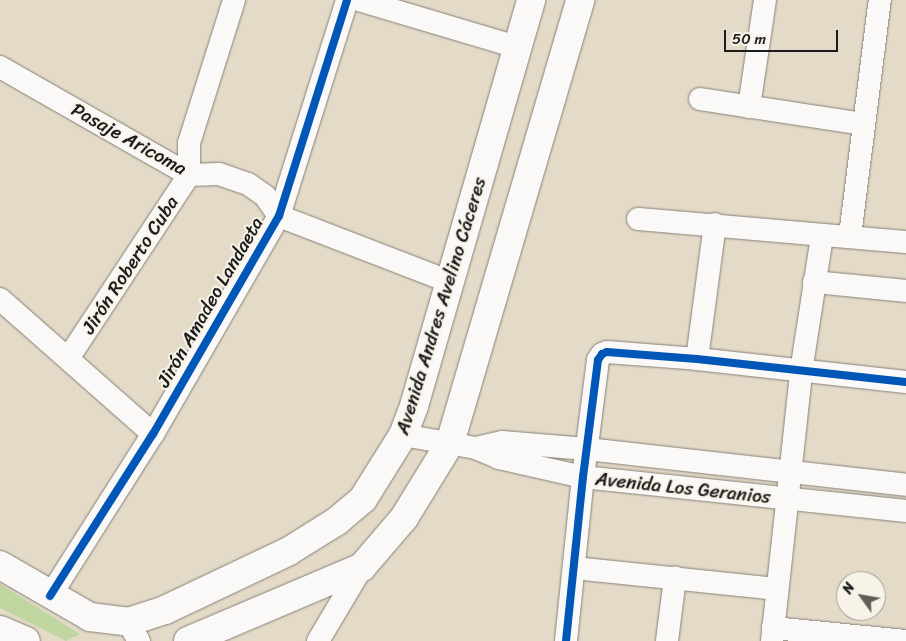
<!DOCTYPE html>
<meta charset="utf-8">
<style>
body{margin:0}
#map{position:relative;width:906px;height:641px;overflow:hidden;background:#e4dac8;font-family:Sriracha,sans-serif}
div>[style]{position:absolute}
.green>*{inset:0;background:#bfd6a1}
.roads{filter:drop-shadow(0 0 1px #868178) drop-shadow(0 0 1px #868178)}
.minor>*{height:22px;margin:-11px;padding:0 11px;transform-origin:11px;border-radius:11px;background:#fbf9f7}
.major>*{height:28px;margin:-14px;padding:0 14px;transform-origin:14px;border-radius:14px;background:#fbf9f7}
.cycleway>*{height:8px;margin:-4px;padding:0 4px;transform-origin:4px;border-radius:4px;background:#0057b8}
span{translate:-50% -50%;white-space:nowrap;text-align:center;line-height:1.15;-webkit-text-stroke:4px #f7f3e8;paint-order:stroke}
.street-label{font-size:19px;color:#1c1c1c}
.north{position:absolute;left:836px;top:571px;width:50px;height:50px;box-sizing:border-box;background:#f7f3e8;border:1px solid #9f9d96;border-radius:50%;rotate:302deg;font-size:14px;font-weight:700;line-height:20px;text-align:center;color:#1c1c1c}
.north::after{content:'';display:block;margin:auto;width:18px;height:22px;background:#625e58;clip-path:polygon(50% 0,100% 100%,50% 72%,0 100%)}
.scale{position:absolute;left:724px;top:30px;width:114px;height:22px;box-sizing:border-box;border:2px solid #1c1c1c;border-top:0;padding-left:6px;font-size:15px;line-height:18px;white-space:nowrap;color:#1c1c1c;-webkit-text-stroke:4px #f7f3e8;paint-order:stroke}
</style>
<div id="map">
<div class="green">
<i style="clip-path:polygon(0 584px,80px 634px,66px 641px,0 608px)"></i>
</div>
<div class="roads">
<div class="minor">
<i style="left:359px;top:0;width:165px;rotate:16.6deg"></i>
<i style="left:0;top:67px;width:218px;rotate:29.7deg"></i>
<i style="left:189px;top:175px;width:30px;rotate:-2deg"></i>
<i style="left:219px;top:174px;width:31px;rotate:19deg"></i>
<i style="left:248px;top:184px;width:21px;rotate:35deg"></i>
<i style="left:265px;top:196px;width:24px;rotate:55deg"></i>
<i style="left:279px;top:216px;width:183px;rotate:21.1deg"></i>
<i style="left:700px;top:99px;width:165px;rotate:8.7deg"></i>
<i style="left:749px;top:107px;width:108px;rotate:-81.5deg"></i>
<i style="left:638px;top:219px;width:269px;rotate:4.9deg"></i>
<i style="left:850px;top:236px;width:238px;rotate:-82.8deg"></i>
<i style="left:814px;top:282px;width:92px;rotate:5.6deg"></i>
<i style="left:0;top:299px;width:204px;rotate:41.4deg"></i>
<i style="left:69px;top:357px;width:218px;rotate:-56.6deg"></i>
<i style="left:189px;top:175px;width:32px;rotate:-90deg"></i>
<i style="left:189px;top:143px;width:150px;rotate:-72.5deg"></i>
<i style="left:697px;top:359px;width:136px;rotate:-82.4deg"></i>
<i style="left:403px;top:435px;width:74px;rotate:10.1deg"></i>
<i style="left:476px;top:448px;width:25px;rotate:23deg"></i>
<i style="left:499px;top:458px;width:86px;rotate:12.7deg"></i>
<i style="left:583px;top:477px;width:325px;rotate:6deg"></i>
<i style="left:476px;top:448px;width:27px;rotate:-13deg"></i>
<i style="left:502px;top:442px;width:85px;rotate:4.7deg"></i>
<i style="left:587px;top:449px;width:321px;rotate:6.4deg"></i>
<i style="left:574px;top:568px;width:203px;rotate:5.9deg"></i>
<i style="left:50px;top:596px;width:192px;rotate:-57.6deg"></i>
<i style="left:153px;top:434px;width:252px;rotate:-60deg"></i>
<i style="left:279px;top:216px;width:226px;rotate:-72.5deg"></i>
<i style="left:128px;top:622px;width:22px;rotate:60deg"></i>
<i style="left:773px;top:628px;width:134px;rotate:5.6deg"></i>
<i style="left:318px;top:641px;width:86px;rotate:-59.3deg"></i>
<i style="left:566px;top:641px;width:165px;rotate:-84.1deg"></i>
<i style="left:583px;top:477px;width:118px;rotate:-82.7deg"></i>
<i style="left:598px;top:360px;width:7px;rotate:-56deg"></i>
<i style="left:602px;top:354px;width:5px;rotate:-22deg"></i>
<i style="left:607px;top:352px;width:90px;rotate:4.4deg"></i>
<i style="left:697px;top:359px;width:210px;rotate:6.3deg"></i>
<i style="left:667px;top:641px;width:64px;rotate:-82.8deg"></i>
<i style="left:772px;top:641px;width:271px;rotate:-83.8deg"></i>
<i style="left:801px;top:372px;width:138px;rotate:-81.2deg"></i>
</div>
<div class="major">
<i style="left:0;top:565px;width:104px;rotate:30deg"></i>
<i style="left:90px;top:617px;width:38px;rotate:7deg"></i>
<i style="left:128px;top:622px;width:39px;rotate:-18deg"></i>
<i style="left:165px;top:610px;width:137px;rotate:-25.4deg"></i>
<i style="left:289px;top:551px;width:57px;rotate:-32deg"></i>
<i style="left:337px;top:521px;width:34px;rotate:-40deg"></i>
<i style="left:363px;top:499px;width:75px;rotate:-58deg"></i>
<i style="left:403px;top:435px;width:31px;rotate:-69deg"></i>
<i style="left:414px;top:406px;width:423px;rotate:-73.9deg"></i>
<i style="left:0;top:630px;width:28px;rotate:23deg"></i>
<i style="left:188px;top:641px;width:189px;rotate:-23deg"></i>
<i style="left:362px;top:567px;width:65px;rotate:-49.4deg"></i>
<i style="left:404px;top:518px;width:88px;rotate:-58.5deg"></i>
<i style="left:450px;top:443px;width:462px;rotate:-73.6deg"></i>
</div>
</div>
<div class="cycleway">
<i style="left:50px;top:596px;width:192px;rotate:-57.6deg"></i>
<i style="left:153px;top:434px;width:252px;rotate:-60deg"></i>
<i style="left:279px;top:216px;width:226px;rotate:-72.5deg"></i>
<i style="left:566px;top:641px;width:165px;rotate:-84.1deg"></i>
<i style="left:583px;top:477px;width:118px;rotate:-82.7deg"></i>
<i style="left:598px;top:360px;width:7px;rotate:-56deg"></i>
<i style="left:602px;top:354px;width:5px;rotate:-22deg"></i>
<i style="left:607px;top:352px;width:90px;rotate:4.4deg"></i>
<i style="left:697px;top:359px;width:210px;rotate:6.3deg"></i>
</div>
<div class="street-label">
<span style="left:129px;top:139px;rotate:29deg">Pasaje Aricoma</span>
<span style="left:130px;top:265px;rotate:-57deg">Jirón Roberto Cuba</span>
<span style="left:210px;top:302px;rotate:-60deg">Jirón Amadeo Landaeta</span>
<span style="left:441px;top:306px;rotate:-73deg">Avenida Andres Avelino Cáceres</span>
<span style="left:683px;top:488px;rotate:6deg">Avenida Los Geranios</span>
</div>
<div class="north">N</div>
<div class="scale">50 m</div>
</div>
